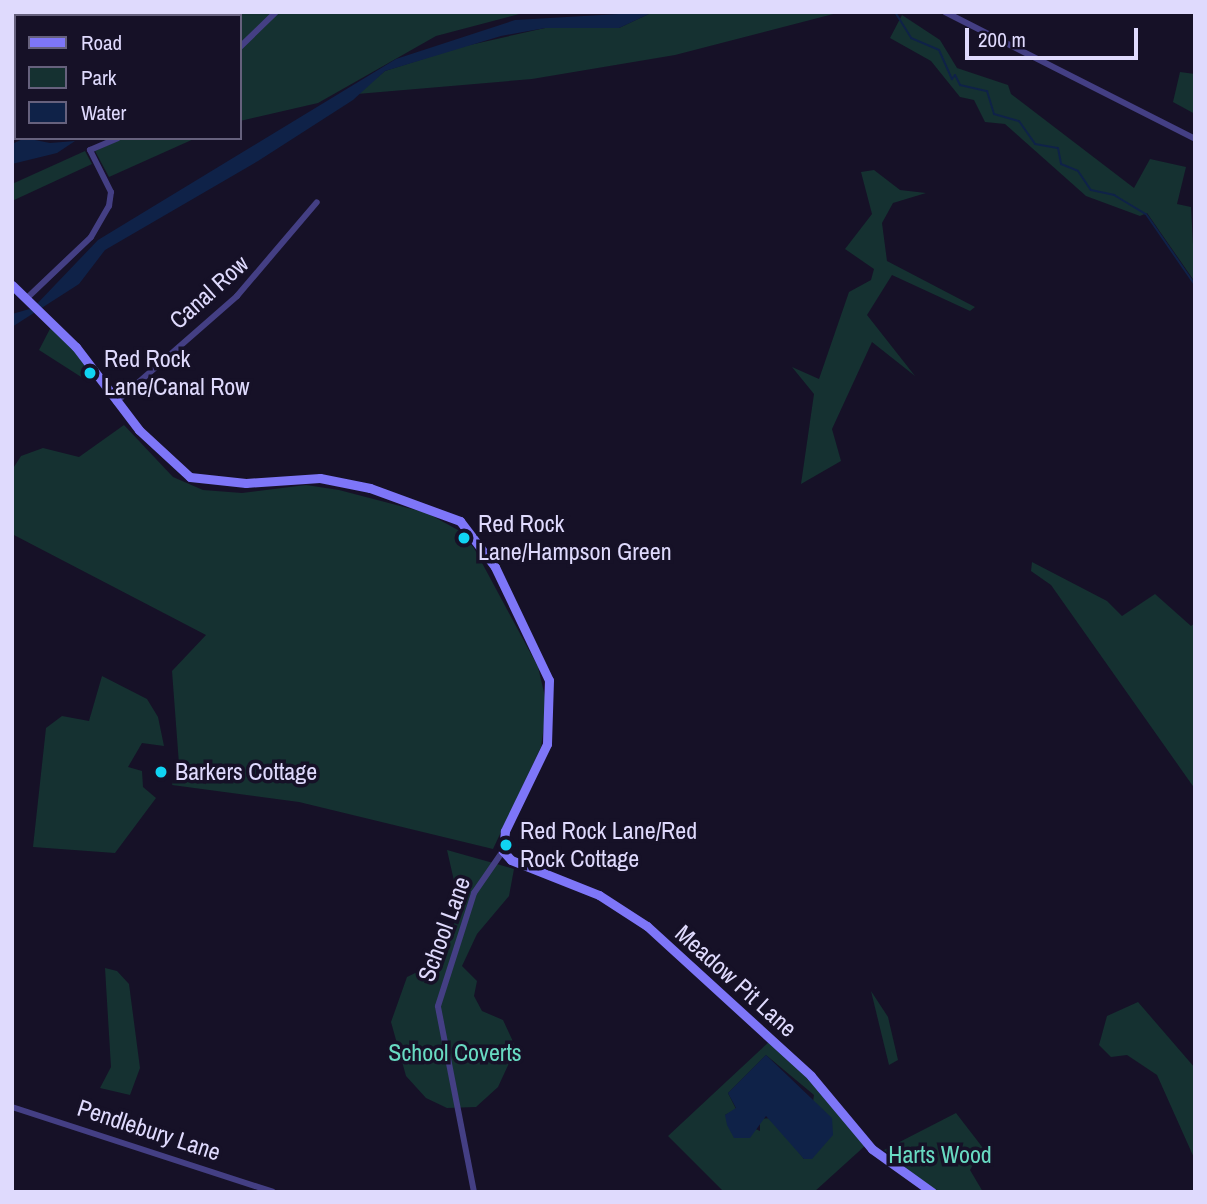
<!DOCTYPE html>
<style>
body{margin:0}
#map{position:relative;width:1207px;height:1204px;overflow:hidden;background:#161127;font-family:"Archivo Narrow",sans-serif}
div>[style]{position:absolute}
.green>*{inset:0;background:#153131}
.water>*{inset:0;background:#0f2248}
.stream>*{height:2px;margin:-1px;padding:0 1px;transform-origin:1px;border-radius:1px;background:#0f2248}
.street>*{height:6px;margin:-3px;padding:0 3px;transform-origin:3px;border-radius:3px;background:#443f84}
.secondary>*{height:9px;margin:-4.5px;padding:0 4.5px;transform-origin:4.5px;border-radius:4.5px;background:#7e76f8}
.dots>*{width:19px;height:19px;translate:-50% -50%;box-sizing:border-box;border:4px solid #161127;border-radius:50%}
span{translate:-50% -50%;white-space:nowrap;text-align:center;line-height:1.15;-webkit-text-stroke:7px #161127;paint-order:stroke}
.street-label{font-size:24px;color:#dfdafd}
.poi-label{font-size:24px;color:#dfdafd}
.left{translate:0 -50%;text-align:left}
.park-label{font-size:24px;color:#68dac2}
.frame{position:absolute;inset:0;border:14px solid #dfdafd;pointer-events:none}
.legend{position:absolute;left:14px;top:14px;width:228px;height:126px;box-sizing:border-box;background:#161127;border:2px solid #66617d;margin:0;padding:9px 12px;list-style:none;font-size:21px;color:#dfdafd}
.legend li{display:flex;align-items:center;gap:14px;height:35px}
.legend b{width:35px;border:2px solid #66617d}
.scale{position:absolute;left:965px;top:28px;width:173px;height:32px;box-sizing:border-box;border:4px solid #dfdafd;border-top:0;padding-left:9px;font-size:21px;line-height:24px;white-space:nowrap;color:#dfdafd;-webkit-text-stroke:5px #161127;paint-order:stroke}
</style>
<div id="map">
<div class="green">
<i style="clip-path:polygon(75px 12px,527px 12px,436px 36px,318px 103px,240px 121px,240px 16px)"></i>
<i style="clip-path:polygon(653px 12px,841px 12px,675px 55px,532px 79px,357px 94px,385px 71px,461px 47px,545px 28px,619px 28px)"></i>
<i style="clip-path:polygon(902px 15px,940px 40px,957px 68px,1008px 85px,1011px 94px,1134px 188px,1150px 159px,1186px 167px,1177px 204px,1191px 207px,1195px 282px,1147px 213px,1140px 216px,1086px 196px,1005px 124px,985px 122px,974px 100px,960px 97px,931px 61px,890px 38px)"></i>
<i style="clip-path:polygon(1180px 72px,1195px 74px,1195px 114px,1173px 102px)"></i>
<i style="clip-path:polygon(124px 138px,196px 138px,109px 177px,95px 151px)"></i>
<i style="clip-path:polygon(85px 151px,92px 164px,12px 201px,12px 184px)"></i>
<i style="clip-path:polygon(874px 170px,900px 190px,926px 193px,893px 203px,882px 223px,887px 261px,975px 307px,970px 311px,892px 275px,867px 315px,915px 376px,872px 342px,832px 429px,841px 461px,801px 484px,814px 394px,792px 367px,819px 379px,849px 292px,871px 280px,874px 269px,845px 249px,872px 214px,861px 172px)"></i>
<i style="clip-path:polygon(52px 325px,74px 348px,96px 380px,89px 382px,39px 350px)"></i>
<i style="clip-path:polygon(124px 425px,173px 477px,203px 490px,242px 493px,306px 485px,339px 490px,427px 513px,458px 530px,474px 548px,538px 667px,547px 705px,541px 747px,493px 849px,299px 802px,172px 785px,179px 764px,172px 671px,206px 635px,12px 534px,12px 470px,21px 456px,43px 448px,79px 457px)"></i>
<i style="clip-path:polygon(1032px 562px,1107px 601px,1122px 616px,1155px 594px,1191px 626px,1195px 623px,1195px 789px,1051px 585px,1031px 571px)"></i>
<i style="clip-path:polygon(102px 676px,147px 699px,158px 717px,164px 746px,142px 743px,128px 767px,142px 771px,143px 787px,156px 798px,115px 853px,33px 847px,46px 728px,62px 716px,89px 721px)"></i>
<i style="clip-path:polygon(447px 850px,514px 869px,509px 896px,477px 934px,462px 966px,477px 981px,474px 996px,482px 1011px,503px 1020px,516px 1048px,498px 1087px,476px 1107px,447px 1108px,426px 1098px,406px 1076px,391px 1022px,407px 977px,440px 961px,464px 897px,457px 894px)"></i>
<i style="clip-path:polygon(105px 968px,117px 971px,129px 984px,140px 1068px,130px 1095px,100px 1088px,111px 1067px)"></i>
<i style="clip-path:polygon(871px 991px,888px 1017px,898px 1060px,889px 1065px)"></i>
<i style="clip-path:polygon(1138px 1002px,1195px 1068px,1195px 1160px,1157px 1075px,1127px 1055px,1111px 1057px,1099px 1045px,1107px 1016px)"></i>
<i style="clip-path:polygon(evenodd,772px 1039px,867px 1144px,814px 1192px,724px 1192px,668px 1136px,772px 1039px,766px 1055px,814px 1095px,804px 1159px,772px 1118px,760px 1119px,760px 1131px,725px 1115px,736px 1109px,728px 1093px,766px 1055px)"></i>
<i style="clip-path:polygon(956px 1113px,983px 1148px,970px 1170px,983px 1192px,936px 1192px,884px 1150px)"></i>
</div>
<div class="water">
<i style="clip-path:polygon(653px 12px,619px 28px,545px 28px,501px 36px,385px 71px,353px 100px,258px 161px,105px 250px,79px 284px,12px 327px,12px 314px,33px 308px,98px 240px,396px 59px,515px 20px)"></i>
<i style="clip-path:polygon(25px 138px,50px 143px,75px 141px,57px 153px,12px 164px,12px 144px)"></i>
<i style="clip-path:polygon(766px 1055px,832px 1118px,833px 1135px,812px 1159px,804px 1159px,766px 1116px,750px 1138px,734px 1138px,727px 1125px,725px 1115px,736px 1108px,728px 1093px)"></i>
</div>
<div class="stream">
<i style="left:895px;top:12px;width:31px;rotate:58deg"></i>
<i style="left:911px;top:38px;width:30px;rotate:23deg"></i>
<i style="left:939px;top:50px;width:32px;rotate:66deg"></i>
<i style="left:952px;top:79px;width:5px;rotate:-53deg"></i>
<i style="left:955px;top:75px;width:11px;rotate:63deg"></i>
<i style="left:960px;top:85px;width:28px;rotate:13deg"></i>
<i style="left:987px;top:91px;width:24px;rotate:73deg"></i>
<i style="left:994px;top:114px;width:26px;rotate:16deg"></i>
<i style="left:1019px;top:121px;width:28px;rotate:55deg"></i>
<i style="left:1035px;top:144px;width:23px;rotate:10deg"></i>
<i style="left:1058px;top:148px;width:16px;rotate:79deg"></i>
<i style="left:1061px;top:164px;width:18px;rotate:22deg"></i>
<i style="left:1078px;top:171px;width:23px;rotate:56deg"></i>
<i style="left:1091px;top:190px;width:24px;rotate:12deg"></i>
<i style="left:1114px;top:195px;width:37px;rotate:31deg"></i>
<i style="left:1146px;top:214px;width:86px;rotate:55.4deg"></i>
</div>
<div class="street">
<i style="left:945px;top:12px;width:280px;rotate:26.9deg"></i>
<i style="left:240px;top:47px;width:50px;rotate:-44.2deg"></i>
<i style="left:27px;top:298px;width:88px;rotate:-43.6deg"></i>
<i style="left:91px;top:237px;width:36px;rotate:-60deg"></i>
<i style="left:109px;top:206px;width:14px;rotate:-82deg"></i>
<i style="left:111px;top:192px;width:47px;rotate:-116.6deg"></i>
<i style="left:90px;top:150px;width:30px;rotate:-23deg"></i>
<i style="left:116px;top:402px;width:161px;rotate:-41.2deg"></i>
<i style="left:237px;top:296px;width:123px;rotate:-49.6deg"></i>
<i style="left:12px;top:1107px;width:274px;rotate:18deg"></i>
<i style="left:474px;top:1192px;width:189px;rotate:-101deg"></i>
<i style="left:438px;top:1006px;width:119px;rotate:-72.3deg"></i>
<i style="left:474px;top:893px;width:51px;rotate:-55.4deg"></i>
</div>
<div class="secondary">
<i style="left:12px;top:285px;width:89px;rotate:44.1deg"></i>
<i style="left:76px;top:347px;width:104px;rotate:52.8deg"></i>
<i style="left:139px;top:430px;width:69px;rotate:42.7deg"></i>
<i style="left:190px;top:477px;width:56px;rotate:6.1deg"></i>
<i style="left:246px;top:483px;width:74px;rotate:-3.9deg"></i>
<i style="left:320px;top:478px;width:51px;rotate:11.3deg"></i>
<i style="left:370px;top:488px;width:96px;rotate:20.1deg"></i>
<i style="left:460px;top:521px;width:58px;rotate:52.7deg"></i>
<i style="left:495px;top:567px;width:125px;rotate:64.5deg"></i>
<i style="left:549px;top:680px;width:64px;rotate:91.8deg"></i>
<i style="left:547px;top:744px;width:97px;rotate:115.8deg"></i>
<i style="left:505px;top:831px;width:20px;rotate:96deg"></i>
<i style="left:503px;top:851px;width:12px;rotate:48deg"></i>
<i style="left:511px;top:860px;width:95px;rotate:21.7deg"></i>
<i style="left:599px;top:895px;width:57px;rotate:32.9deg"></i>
<i style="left:647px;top:926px;width:222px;rotate:42.4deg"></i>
<i style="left:811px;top:1076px;width:95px;rotate:50.1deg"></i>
<i style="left:872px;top:1149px;width:74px;rotate:35.6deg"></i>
</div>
<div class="dots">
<i style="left:90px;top:373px;background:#10d4f3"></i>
<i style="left:464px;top:538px;background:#10d4f3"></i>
<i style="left:161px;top:772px;background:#10d4f3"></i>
<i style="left:506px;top:845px;background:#10d4f3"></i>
</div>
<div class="street-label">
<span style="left:209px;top:292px;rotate:-42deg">Canal Row</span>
<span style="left:444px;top:929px;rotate:-70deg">School Lane</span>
<span style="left:736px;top:981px;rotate:42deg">Meadow Pit Lane</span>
<span style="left:149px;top:1130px;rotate:18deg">Pendlebury Lane</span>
</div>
<div class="poi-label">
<span class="left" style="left:104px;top:373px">Red Rock<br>Lane/Canal Row</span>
<span class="left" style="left:478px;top:538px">Red Rock<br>Lane/Hampson Green</span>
<span class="left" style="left:175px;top:772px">Barkers Cottage</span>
<span class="left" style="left:520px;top:845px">Red Rock Lane/Red<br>Rock Cottage</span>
</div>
<div class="park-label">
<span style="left:455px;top:1053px">School Coverts</span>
<span style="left:940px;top:1155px">Harts Wood</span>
</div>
<div class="frame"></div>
<ul class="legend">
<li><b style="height:9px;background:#7e76f8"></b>Road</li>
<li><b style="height:19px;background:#153131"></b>Park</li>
<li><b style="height:19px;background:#0f2248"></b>Water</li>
</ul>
<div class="scale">200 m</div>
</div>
